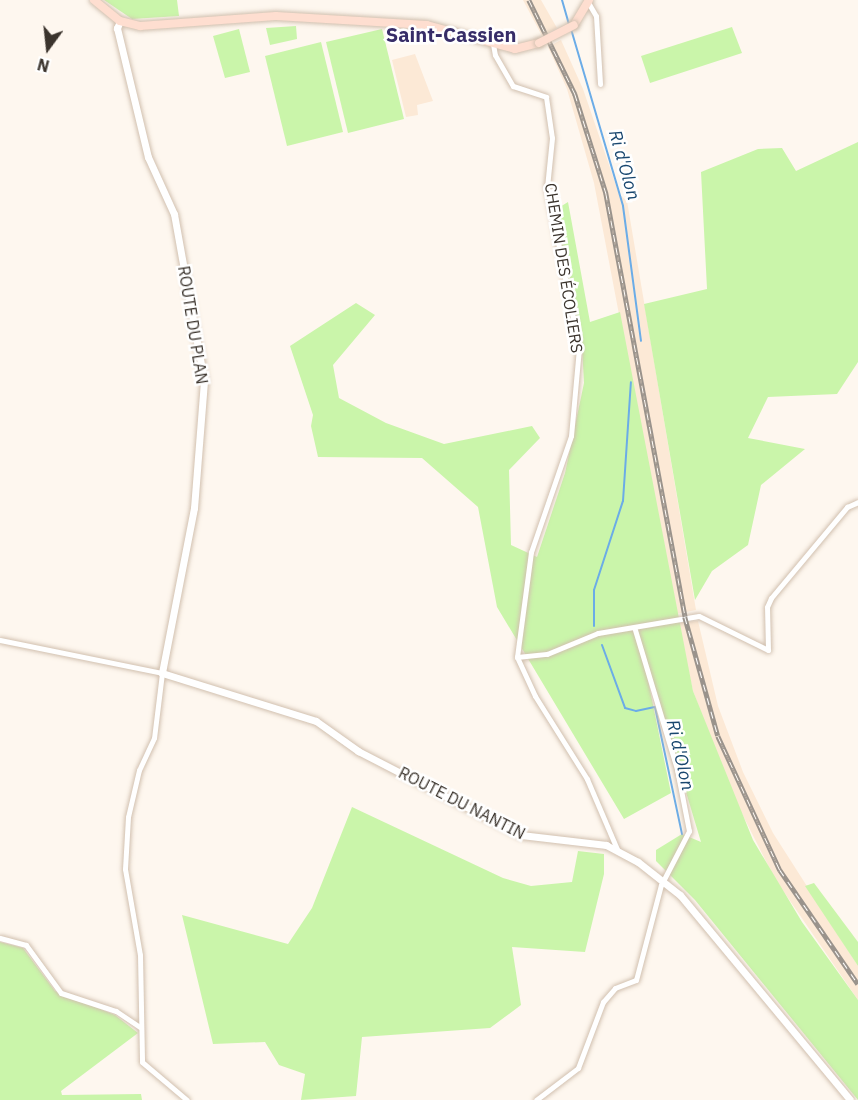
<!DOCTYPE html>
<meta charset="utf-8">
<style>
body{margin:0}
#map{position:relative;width:858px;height:1100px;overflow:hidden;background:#fef7ef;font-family:"IBM Plex Sans",sans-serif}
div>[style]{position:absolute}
.built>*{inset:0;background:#fce9d6}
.green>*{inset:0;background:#caf5aa}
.stream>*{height:2px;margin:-1px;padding:0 1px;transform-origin:1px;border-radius:1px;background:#6bace7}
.roads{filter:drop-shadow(0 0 2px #d1c0af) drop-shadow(0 0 2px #d1c0af)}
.minor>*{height:5px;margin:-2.5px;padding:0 2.5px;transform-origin:2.5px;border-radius:2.5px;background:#fff}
.tertiary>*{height:7px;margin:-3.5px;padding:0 3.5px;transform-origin:3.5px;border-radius:3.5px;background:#fff}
.secondary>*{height:8px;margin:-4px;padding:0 4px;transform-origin:4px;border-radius:4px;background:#feded0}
.rail>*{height:4.5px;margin-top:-2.25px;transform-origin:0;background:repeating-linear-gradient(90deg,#fff 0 7px,#9a938c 0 14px);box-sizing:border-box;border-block:2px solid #9a938c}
.bridges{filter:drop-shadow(0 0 2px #d1c0af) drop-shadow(0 0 2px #d1c0af)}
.secondary-bridge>*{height:8px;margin:-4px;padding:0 4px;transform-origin:4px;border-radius:4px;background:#feded0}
span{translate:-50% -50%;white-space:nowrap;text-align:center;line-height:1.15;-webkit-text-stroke:5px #fff;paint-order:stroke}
.street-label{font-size:16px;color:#3b342d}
.water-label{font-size:18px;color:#19476f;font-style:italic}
.quarter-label{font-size:20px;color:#372d68;font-weight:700}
.north{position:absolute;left:18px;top:18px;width:60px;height:60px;-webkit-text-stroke:4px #fff;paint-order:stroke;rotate:195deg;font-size:16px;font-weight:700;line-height:24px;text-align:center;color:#3b342d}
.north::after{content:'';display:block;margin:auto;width:21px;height:27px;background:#3b342d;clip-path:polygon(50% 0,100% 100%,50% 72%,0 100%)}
</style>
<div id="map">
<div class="built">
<i style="clip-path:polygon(523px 0,541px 0,557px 28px,542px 36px)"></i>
<i style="clip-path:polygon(561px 40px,583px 89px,619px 194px,627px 201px,696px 610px,676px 614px,594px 183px,567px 89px,548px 47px)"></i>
<i style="clip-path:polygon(415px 54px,433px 101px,417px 105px,418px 115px,406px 117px,392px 60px)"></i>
<i style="clip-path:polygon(698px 621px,718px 706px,743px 772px,773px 833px,858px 966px,858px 1000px,775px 879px,730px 790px,693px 691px,678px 623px)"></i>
</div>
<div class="green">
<i style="clip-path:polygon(104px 0,177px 0,179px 16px,132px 19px)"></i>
<i style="clip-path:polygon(296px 26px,297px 39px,270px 45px,266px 28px)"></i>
<i style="clip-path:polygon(732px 27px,742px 53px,650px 83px,641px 56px)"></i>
<i style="clip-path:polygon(239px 29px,250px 72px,225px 78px,213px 36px)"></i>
<i style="clip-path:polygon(382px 29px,404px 119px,348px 133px,326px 42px)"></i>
<i style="clip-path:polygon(321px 42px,343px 132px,287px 146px,265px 56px)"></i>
<i style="clip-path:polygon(858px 142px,858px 362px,837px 394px,768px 397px,748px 438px,805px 449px,761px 485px,748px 545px,712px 571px,695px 600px,644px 304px,707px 289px,701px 172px,758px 149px,782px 148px,796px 171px)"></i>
<i style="clip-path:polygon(568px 202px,590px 322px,620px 312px,693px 691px,753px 840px,802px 922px,858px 1000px,858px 1100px,695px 900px,656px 861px,656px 850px,682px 834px,701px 842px,639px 636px,671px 793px,624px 819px,497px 607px,478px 507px,422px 458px,318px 457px,311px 426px,313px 415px,290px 346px,356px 303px,375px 315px,333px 365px,339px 398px,386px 423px,444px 444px,532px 426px,540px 438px,509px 470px,511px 545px,537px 557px,565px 473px,584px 383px,582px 346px,555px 210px)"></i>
<i style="clip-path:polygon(352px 807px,503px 878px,531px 886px,572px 882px,578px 851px,604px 854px,604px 874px,585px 952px,512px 947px,521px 1005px,490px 1028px,362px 1037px,356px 1096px,301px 1100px,305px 1074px,279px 1065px,265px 1042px,213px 1044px,182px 915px,288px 944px,312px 908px)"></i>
<i style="clip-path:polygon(814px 883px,858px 942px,858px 966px,805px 886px)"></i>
<i style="clip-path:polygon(0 942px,23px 948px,55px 991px,115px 1015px,138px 1033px,61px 1091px,62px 1095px,141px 1094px,142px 1100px,0 1100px)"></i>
</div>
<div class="stream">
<i style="left:562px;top:0;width:25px;rotate:74deg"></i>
<i style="left:571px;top:29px;width:184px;rotate:73.6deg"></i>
<i style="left:623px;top:206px;width:136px;rotate:82.4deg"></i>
<i style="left:594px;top:626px;width:36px;rotate:-90deg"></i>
<i style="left:594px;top:590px;width:94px;rotate:-72deg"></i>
<i style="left:623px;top:501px;width:119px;rotate:-86.2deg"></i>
<i style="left:602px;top:645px;width:67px;rotate:69.9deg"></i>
<i style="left:625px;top:708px;width:11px;rotate:15deg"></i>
<i style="left:636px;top:711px;width:19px;rotate:-12deg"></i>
<i style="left:655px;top:707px;width:130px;rotate:78deg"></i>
</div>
<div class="roads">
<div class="minor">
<i style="left:589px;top:4px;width:14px;rotate:60deg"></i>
<i style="left:596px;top:16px;width:68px;rotate:86.6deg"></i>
<i style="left:493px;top:44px;width:11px;rotate:80deg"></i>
<i style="left:495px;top:55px;width:36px;rotate:60deg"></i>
<i style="left:513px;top:86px;width:35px;rotate:18deg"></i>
<i style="left:546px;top:97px;width:41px;rotate:81.7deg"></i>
<i style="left:552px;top:138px;width:49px;rotate:95.8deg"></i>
<i style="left:547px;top:187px;width:164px;rotate:78.8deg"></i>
<i style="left:579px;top:348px;width:88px;rotate:95.2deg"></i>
<i style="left:571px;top:436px;width:123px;rotate:109deg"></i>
<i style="left:531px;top:552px;width:106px;rotate:97.6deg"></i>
<i style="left:517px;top:657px;width:43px;rotate:65.2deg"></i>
<i style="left:535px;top:696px;width:98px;rotate:57.9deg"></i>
<i style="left:587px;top:779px;width:76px;rotate:66.8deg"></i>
<i style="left:0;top:640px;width:165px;rotate:11.5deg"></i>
<i style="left:162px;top:673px;width:65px;rotate:97deg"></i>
<i style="left:154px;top:738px;width:35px;rotate:115deg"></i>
<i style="left:139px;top:770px;width:48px;rotate:103.2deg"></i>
<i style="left:128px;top:817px;width:52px;rotate:93.3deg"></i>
<i style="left:125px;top:869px;width:87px;rotate:80.1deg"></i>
<i style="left:140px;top:955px;width:107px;rotate:88.9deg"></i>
<i style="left:142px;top:1062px;width:59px;rotate:40.2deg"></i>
<i style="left:517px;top:657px;width:30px;rotate:-6deg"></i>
<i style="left:547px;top:654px;width:55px;rotate:-22.4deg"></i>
<i style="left:598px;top:633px;width:102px;rotate:-9.6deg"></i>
<i style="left:699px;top:616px;width:77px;rotate:26.2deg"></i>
<i style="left:768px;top:650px;width:43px;rotate:-91.3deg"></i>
<i style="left:767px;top:607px;width:10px;rotate:-66deg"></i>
<i style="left:771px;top:598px;width:119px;rotate:-50.1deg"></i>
<i style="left:847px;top:507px;width:12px;rotate:-24deg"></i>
<i style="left:0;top:938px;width:27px;rotate:15deg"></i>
<i style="left:26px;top:945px;width:59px;rotate:53.9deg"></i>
<i style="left:61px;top:993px;width:58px;rotate:18.1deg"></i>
<i style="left:116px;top:1011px;width:30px;rotate:34deg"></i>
<i style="left:536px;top:1100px;width:53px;rotate:-37.3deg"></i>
<i style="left:578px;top:1068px;width:71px;rotate:-69.3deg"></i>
<i style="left:603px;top:1002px;width:18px;rotate:-49deg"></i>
<i style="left:615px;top:988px;width:22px;rotate:-21deg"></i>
<i style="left:636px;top:980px;width:98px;rotate:-75.3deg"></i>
<i style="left:661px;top:885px;width:61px;rotate:-62.6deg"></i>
<i style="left:689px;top:831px;width:63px;rotate:-101deg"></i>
<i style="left:677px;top:769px;width:148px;rotate:-106.8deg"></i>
</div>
<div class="tertiary">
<i style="left:120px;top:21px;width:8px;rotate:113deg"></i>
<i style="left:117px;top:28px;width:133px;rotate:76.5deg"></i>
<i style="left:148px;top:157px;width:63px;rotate:65.5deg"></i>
<i style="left:174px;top:214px;width:170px;rotate:79.8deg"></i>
<i style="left:204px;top:381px;width:127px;rotate:94.5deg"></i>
<i style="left:194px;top:508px;width:168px;rotate:101deg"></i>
<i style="left:162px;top:673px;width:161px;rotate:17.3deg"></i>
<i style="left:316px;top:721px;width:52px;rotate:35.5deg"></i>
<i style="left:358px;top:751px;width:183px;rotate:27.3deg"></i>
<i style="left:521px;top:835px;width:86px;rotate:6.7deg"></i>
<i style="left:606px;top:845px;width:36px;rotate:28deg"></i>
<i style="left:638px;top:862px;width:53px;rotate:38.2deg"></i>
<i style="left:680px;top:895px;width:266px;rotate:50.3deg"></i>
</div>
<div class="secondary">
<i style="left:94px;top:0;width:33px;rotate:39deg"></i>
<i style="left:120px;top:21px;width:21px;rotate:14deg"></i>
<i style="left:140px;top:26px;width:136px;rotate:-4.2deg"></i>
<i style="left:276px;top:16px;width:151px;rotate:3.4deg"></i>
<i style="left:427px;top:25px;width:91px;rotate:15.3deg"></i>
<i style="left:515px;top:49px;width:25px;rotate:-14deg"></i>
<i style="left:574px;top:25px;width:29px;rotate:-59deg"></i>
</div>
</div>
<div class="rail">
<i style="left:529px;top:0;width:105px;rotate:63.9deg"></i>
<i style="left:575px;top:94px;width:104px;rotate:72.6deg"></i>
<i style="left:606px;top:193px;width:431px;rotate:79.4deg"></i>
<i style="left:685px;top:617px;width:123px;rotate:74.5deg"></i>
<i style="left:718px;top:736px;width:148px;rotate:65.2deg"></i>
<i style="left:780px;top:870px;width:138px;rotate:55.6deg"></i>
</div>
<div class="bridges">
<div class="secondary-bridge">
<i style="left:539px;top:43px;width:39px;rotate:-27deg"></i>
</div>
</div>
<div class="street-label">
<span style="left:564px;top:268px;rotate:81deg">CHEMIN DES ÉCOLIERS</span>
<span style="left:193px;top:325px;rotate:81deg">ROUTE DU PLAN</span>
<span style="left:462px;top:803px;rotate:27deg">ROUTE DU NANTIN</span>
</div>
<div class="water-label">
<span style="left:624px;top:165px;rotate:74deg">Ri d'Olon</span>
<span style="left:680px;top:755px;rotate:77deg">Ri d'Olon</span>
</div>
<div class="quarter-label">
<span style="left:451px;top:34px">Saint-Cassien</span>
</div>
<div class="north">N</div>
</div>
